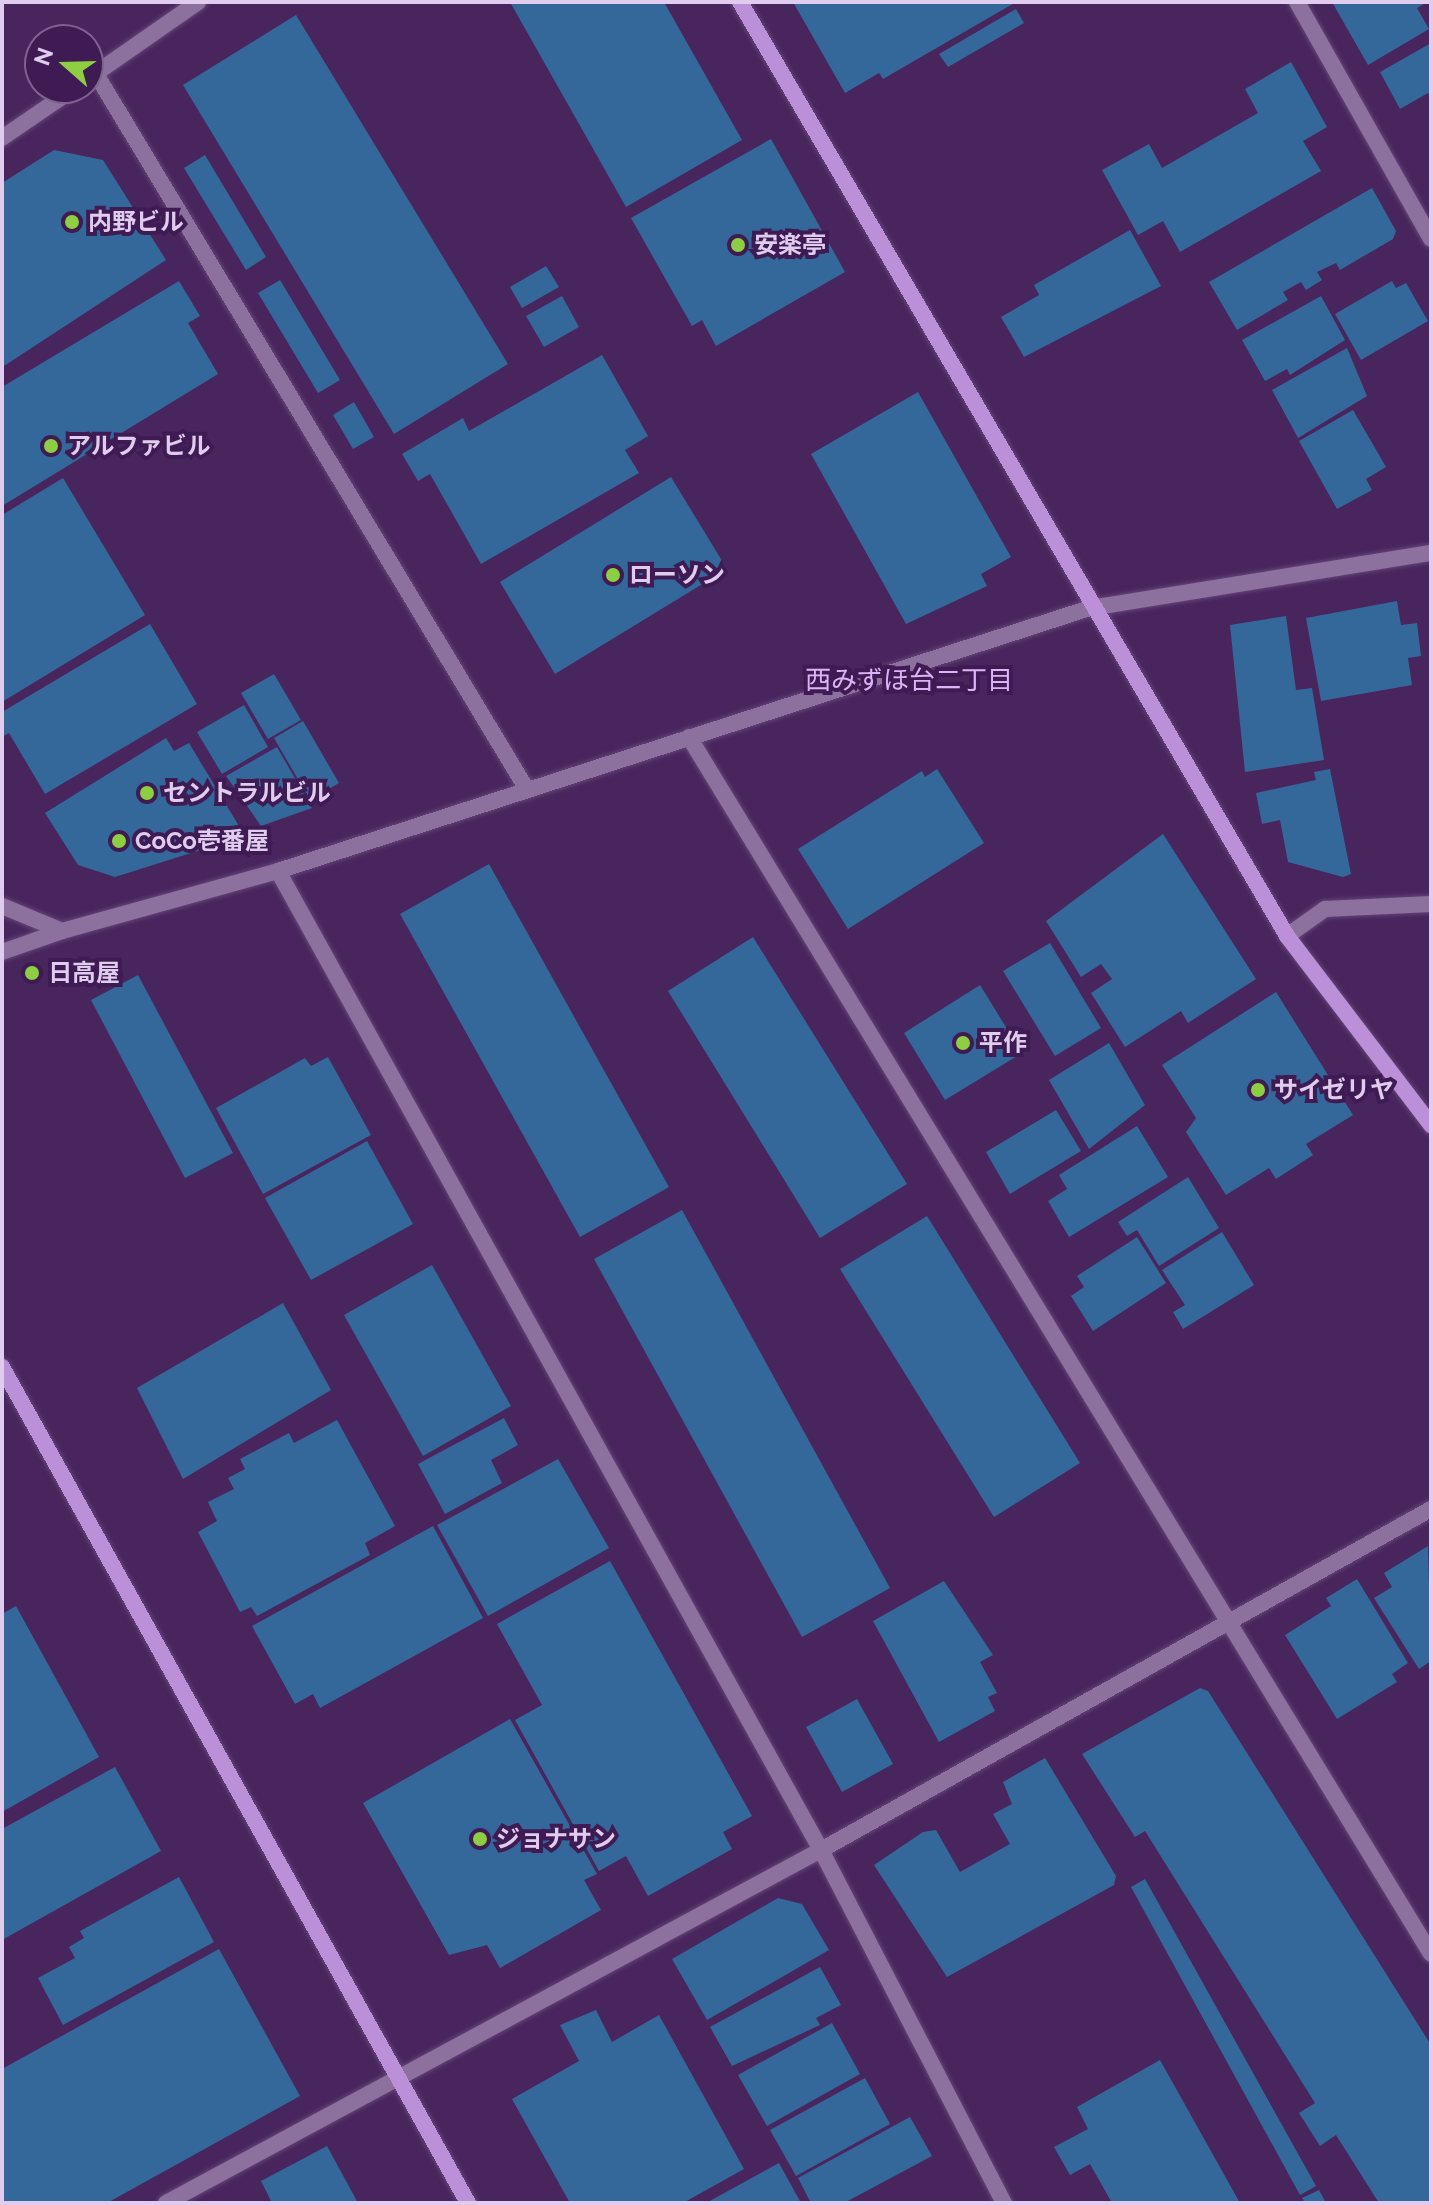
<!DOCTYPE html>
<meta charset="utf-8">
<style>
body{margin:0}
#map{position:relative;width:1433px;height:2205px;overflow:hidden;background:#48265d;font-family:Raleway,"Noto Sans JP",sans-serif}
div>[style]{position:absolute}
.building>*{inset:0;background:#34679a}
.roads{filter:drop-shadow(0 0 2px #634477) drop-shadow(0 0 2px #634477)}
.street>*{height:16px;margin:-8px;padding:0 8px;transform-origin:8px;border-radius:8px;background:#8c719e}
.secondary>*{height:16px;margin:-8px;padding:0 8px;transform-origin:8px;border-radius:8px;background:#bb90d8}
.dots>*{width:22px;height:22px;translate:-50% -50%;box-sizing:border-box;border:4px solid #3e1b52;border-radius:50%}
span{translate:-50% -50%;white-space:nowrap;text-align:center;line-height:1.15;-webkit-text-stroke:8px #3e1b52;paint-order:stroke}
.poi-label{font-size:24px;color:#dfccee;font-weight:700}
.left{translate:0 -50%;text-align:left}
.neighbourhood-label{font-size:26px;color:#dbb4f6}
.frame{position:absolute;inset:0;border:4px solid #dfccee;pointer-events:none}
.north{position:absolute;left:24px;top:24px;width:80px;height:80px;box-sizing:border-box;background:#3e1b52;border:2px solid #7e6290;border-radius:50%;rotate:290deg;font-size:22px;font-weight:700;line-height:32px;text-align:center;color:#dfccee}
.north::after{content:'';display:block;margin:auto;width:28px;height:36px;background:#8ece43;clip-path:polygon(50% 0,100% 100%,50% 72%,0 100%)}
</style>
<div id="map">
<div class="building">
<i style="clip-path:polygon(510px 2px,664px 2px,742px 140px,626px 207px)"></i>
<i style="clip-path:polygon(793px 2px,1016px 2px,883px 79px,879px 73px,845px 93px)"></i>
<i style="clip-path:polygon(1332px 2px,1427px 2px,1417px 8px,1429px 29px,1368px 65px)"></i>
<i style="clip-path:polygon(1016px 9px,1024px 23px,948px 67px,939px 54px)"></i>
<i style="clip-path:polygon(296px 15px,508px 364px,394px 434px,183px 85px)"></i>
<i style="clip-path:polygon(1431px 43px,1431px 99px,1428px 93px,1400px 109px,1380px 72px)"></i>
<i style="clip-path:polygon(1291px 62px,1327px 127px,1303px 141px,1321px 171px,1180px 252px,1163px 221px,1138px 235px,1102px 170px,1149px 144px,1162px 168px,1258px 113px,1245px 89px)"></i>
<i style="clip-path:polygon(771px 139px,845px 272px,716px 346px,702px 320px,692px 326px,631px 218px)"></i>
<i style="clip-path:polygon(54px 150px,103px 160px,166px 260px,4px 366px,2px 183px)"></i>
<i style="clip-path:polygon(205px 155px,266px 257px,246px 270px,184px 168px)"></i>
<i style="clip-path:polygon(1372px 188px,1396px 231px,1393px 239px,1340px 270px,1336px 263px,1317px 272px,1322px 280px,1306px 290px,1301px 282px,1283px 292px,1288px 300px,1237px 330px,1209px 282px)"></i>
<i style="clip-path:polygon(1130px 230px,1161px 286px,1024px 357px,1001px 317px,1039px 295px,1034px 285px)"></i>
<i style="clip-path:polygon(546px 266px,559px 287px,522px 308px,510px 287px)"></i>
<i style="clip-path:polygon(280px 280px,340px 380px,318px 393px,258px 293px)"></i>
<i style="clip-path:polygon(179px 281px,200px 316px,188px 323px,218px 374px,2px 506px,2px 387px)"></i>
<i style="clip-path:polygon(1392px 281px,1396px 288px,1406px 283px,1428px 321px,1361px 360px,1335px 314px)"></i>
<i style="clip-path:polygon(562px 296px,579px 327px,544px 347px,526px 316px)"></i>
<i style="clip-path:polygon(1321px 296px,1345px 340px,1290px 375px,1287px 369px,1265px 381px,1242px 340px)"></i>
<i style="clip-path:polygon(1347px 348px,1367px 396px,1298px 438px,1272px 390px)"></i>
<i style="clip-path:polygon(602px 355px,648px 436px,625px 450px,639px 473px,481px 564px,430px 474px,418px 481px,402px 454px,463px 418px,469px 431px)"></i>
<i style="clip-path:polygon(918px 392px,1011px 557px,981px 574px,987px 586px,906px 624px,811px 454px)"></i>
<i style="clip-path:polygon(354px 402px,374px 437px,353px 449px,333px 415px)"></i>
<i style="clip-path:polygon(1353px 410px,1386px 467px,1366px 479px,1372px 490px,1337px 509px,1299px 441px)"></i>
<i style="clip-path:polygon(671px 477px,727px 569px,555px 674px,500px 582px)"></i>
<i style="clip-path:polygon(63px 478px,145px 615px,2px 702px,2px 515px)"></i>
<i style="clip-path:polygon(1397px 601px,1401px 625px,1417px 623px,1421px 656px,1408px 658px,1412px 685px,1321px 701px,1306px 618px)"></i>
<i style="clip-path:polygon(1286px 616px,1296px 690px,1312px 688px,1324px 760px,1245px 772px,1230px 625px)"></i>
<i style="clip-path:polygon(150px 624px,197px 704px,45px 794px,9px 733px,2px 737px,2px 712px)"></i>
<i style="clip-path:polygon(274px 674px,301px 720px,268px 739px,241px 693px)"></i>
<i style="clip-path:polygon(244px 705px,268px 747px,222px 774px,197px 732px)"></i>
<i style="clip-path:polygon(303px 721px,339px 783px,310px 800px,274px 738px)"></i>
<i style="clip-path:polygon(166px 738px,174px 751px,189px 743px,245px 836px,115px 877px,78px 865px,45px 813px)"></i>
<i style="clip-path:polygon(277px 747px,312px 808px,261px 826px,226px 776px)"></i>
<i style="clip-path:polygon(937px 769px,984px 843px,848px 929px,798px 849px,922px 771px,925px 777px)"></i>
<i style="clip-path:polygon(1330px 769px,1351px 874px,1343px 877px,1288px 862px,1280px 820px,1262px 824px,1256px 793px,1316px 780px,1314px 772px)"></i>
<i style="clip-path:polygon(1163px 834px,1256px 979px,1188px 1023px,1181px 1011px,1125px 1047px,1091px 993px,1112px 979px,1101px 964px,1081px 977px,1046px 921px)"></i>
<i style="clip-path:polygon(489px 864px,669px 1187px,580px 1237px,400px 914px)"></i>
<i style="clip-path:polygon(753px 937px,907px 1184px,820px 1238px,668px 991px)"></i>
<i style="clip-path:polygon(1050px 943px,1101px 1028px,1055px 1056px,1003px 971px)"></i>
<i style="clip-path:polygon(138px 975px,233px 1153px,185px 1178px,91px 1000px)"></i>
<i style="clip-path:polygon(980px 985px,1022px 1053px,945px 1100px,904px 1033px)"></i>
<i style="clip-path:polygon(1276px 992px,1353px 1115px,1306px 1144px,1313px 1155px,1276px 1179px,1269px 1168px,1226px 1195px,1186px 1132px,1196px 1118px,1162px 1065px)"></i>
<i style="clip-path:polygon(1109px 1043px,1145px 1105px,1089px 1149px,1049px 1080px)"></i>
<i style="clip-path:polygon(328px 1057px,371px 1135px,263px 1194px,216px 1108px,305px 1058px,311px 1066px)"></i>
<i style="clip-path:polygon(1056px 1110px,1081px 1151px,1010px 1194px,986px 1152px)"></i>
<i style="clip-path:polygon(1137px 1126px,1168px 1177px,1069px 1237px,1048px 1201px,1067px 1189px,1059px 1175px)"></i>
<i style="clip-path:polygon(367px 1141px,413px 1224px,311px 1280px,265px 1198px)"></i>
<i style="clip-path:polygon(1188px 1177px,1219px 1228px,1159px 1266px,1137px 1230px,1127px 1236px,1118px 1222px)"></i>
<i style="clip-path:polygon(682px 1210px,890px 1588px,802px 1637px,594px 1259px)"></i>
<i style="clip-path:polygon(927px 1216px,1080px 1463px,994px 1517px,840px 1269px)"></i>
<i style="clip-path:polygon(1222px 1232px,1254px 1285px,1183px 1329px,1173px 1312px,1185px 1305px,1162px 1270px)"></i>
<i style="clip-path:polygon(1137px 1237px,1166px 1283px,1093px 1331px,1071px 1296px,1084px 1287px,1077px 1276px)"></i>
<i style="clip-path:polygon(432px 1265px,511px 1406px,423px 1456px,344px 1315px)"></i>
<i style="clip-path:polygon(283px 1303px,331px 1390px,183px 1479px,137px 1388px)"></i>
<i style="clip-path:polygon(504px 1418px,518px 1445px,491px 1460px,502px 1483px,445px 1514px,418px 1464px)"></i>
<i style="clip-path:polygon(337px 1420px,395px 1526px,365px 1543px,370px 1555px,257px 1616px,251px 1607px,240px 1612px,198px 1532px,217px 1521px,208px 1502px,234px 1489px,228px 1478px,245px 1469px,240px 1459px,289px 1433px,294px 1443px)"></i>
<i style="clip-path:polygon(558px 1459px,609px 1548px,488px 1616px,437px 1525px)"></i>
<i style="clip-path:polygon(433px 1526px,483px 1618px,320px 1708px,313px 1694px,295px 1704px,252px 1626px)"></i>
<i style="clip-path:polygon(1428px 1546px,1431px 1661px,1419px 1669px,1374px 1598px,1392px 1587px,1384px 1573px)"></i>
<i style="clip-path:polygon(610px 1561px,752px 1816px,723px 1832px,732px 1849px,648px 1896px,626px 1856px,599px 1871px,515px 1720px,542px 1705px,497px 1624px)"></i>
<i style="clip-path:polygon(1357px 1579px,1408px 1663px,1392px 1674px,1397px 1682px,1337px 1719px,1285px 1635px,1331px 1606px,1326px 1598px)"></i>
<i style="clip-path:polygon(944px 1581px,993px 1655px,980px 1662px,997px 1693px,988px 1697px,995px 1711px,939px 1742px,873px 1621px)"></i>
<i style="clip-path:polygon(16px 1606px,99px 1757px,2px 1812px,2px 1614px)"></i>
<i style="clip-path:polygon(1200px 1688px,1208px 1691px,1431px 2045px,1431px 2203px,1379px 2203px,1336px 2135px,1320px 2146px,1299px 2113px,1315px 2103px,1145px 1831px,1135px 1837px,1082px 1754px)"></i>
<i style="clip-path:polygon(857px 1699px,893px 1764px,842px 1792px,806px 1727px)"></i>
<i style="clip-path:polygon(510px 1719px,597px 1874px,584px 1880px,601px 1910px,500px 1968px,487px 1945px,449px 1955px,363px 1803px)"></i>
<i style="clip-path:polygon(1045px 1758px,1116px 1876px,1114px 1885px,947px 1977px,874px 1865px,923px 1832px,936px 1830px,960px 1872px,1010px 1844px,993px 1814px,1012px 1804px,1003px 1782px)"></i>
<i style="clip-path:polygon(115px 1767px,161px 1851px,2px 1940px,2px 1829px)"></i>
<i style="clip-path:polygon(179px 1877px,214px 1942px,63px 2025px,38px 1978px,75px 1958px,69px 1947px,84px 1938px,80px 1931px)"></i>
<i style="clip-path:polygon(1145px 1879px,1316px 2186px,1300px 2195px,1131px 1887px)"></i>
<i style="clip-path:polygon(778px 1898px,802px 1904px,829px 1950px,707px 2020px,672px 1959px)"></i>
<i style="clip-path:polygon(219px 1949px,300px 2096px,107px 2203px,2px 2203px,2px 2069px)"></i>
<i style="clip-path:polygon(820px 1967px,841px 2005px,816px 2018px,820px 2025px,732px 2066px,710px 2027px)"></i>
<i style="clip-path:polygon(596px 2010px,612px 2042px,659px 2015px,744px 2169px,683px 2203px,570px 2203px,512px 2099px,579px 2061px,560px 2025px)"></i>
<i style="clip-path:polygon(832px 2023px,860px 2074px,767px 2126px,738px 2075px)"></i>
<i style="clip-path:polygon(1160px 2060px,1240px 2203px,1112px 2203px,1090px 2164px,1070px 2175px,1054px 2147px,1088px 2129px,1077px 2107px)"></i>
<i style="clip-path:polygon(865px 2078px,890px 2124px,796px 2176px,770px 2130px)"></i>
<i style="clip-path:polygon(910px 2117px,932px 2156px,844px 2203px,811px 2203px,798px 2178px)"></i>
<i style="clip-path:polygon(327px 2146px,358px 2203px,272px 2203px,261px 2181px)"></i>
<i style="clip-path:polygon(779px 2163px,801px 2203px,706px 2203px)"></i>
<i style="clip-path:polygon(1319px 2190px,1326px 2203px,1305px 2203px,1302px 2198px)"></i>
</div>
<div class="roads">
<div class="street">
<i style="left:1297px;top:2px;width:272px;rotate:60.5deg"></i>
<i style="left:96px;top:74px;width:833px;rotate:58.94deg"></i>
<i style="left:89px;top:78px;width:133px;rotate:-34.9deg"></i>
<i style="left:2px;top:138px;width:88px;rotate:-34.4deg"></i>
<i style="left:689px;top:737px;width:1425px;rotate:58.63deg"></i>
<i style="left:278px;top:871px;width:1120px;rotate:60.99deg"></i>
<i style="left:821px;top:1850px;width:398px;rotate:62.6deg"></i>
<i style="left:2px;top:906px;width:65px;rotate:22.6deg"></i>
<i style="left:62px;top:931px;width:224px;rotate:-15.5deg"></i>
<i style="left:278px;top:871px;width:854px;rotate:-17.95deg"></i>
<i style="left:1090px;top:608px;width:345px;rotate:-9.2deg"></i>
<i style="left:1287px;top:936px;width:47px;rotate:-35.4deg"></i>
<i style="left:1325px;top:909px;width:106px;rotate:-2.7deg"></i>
<i style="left:2px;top:952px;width:64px;rotate:-19.3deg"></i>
<i style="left:166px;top:2203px;width:744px;rotate:-28.32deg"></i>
<i style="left:821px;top:1850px;width:699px;rotate:-29.21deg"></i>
</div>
<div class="secondary">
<i style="left:740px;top:2px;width:1082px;rotate:59.64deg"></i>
<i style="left:1287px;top:936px;width:238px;rotate:52.7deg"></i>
<i style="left:2px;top:1367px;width:957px;rotate:60.86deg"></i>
</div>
</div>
<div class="dots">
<i style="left:72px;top:222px;background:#8ece43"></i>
<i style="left:738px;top:245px;background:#8ece43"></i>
<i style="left:51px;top:446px;background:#8ece43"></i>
<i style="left:613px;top:575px;background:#8ece43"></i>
<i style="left:147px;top:793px;background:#8ece43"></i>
<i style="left:119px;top:841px;background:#8ece43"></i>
<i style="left:32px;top:973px;background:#8ece43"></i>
<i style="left:963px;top:1043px;background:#8ece43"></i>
<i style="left:1258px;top:1090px;background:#8ece43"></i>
<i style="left:480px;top:1839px;background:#8ece43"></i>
</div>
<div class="poi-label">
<span class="left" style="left:88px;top:222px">内野ビル</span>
<span class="left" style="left:754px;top:245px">安楽亭</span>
<span class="left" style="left:67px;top:446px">アルファビル</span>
<span class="left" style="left:629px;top:575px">ローソン</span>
<span class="left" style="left:163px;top:793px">セントラルビル</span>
<span class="left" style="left:135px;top:841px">CoCo壱番屋</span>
<span class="left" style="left:48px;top:973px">日高屋</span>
<span class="left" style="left:979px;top:1043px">平作</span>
<span class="left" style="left:1274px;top:1090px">サイゼリヤ</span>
<span class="left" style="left:496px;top:1839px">ジョナサン</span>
</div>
<div class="neighbourhood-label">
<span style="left:909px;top:681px">西みずほ台二丁目</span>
</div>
<div class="frame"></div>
<div class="north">N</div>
</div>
